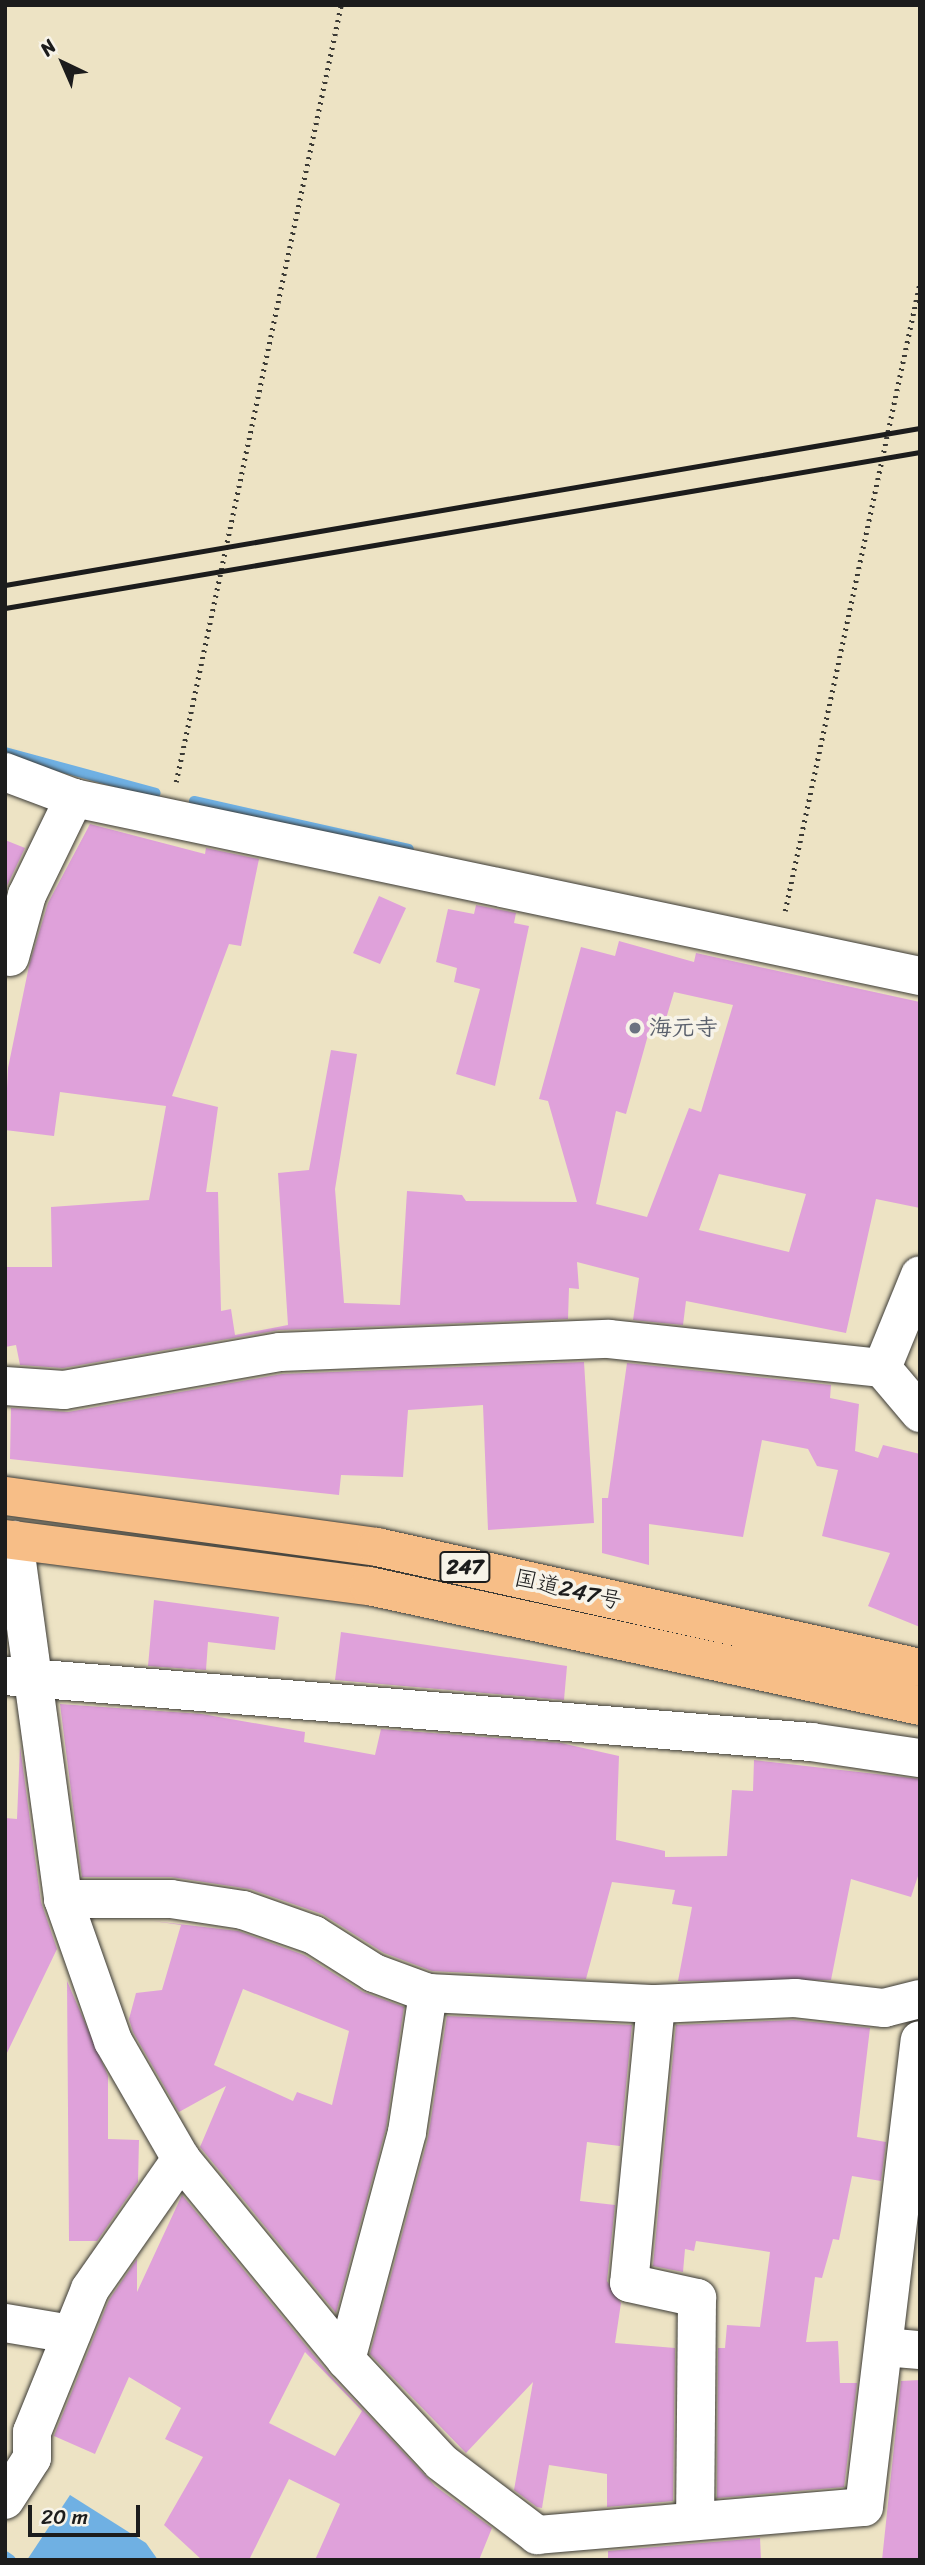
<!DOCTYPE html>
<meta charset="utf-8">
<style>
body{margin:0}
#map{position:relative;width:925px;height:2565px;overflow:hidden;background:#ede3c4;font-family:Sriracha,"Klee One",sans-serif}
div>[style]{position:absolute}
.water>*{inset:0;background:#6fb0e3}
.stream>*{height:10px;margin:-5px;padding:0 5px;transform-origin:5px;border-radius:5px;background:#6fb0e3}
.building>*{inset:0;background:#dfa1da}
.path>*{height:4.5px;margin-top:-2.25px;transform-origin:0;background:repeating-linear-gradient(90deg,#3b3a35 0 2px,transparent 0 7px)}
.roads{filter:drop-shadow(0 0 2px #3b3a35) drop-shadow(0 0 2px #3b3a35)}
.minor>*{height:38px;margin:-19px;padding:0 19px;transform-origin:19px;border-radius:19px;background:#fff}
.trunk>*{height:38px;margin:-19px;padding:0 19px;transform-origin:19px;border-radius:19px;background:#f7be87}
.rail>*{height:5px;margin:-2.5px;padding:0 2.5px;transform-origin:2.5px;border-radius:2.5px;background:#1c1c1c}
.dots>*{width:19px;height:19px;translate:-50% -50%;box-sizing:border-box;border:4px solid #f7f3e8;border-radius:50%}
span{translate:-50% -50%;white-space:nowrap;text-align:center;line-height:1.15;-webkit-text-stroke:7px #f7f3e8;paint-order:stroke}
.shield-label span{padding:2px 5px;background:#f7f3e8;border:2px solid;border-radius:5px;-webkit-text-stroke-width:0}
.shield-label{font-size:21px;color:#1c1c1c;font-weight:700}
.worship-label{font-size:23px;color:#5b616d;font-weight:700}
.left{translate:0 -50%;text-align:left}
.street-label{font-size:23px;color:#1c1c1c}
.frame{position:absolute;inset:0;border:7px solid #1c1c1c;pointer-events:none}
.north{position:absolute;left:28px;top:28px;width:70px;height:70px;-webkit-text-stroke:5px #f7f3e8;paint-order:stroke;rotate:316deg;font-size:19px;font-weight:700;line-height:28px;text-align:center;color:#1c1c1c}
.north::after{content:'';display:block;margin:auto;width:24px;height:32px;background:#1c1c1c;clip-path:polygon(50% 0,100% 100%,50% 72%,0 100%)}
.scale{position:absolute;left:28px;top:2505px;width:112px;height:32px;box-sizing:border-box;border:4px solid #1c1c1c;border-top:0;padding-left:9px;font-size:21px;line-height:24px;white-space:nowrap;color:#1c1c1c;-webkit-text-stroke:5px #f7f3e8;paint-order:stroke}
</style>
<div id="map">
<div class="water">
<i style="clip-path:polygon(70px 2495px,146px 2543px,158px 2560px,27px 2560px)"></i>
</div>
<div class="stream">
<i style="left:5px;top:752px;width:156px;rotate:15.2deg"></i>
<i style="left:194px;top:801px;width:220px;rotate:12.6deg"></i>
<i style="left:5px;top:2556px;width:7px;rotate:34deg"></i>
</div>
<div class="building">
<i style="clip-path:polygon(evenodd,90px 824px,205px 854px,206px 848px,259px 859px,241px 946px,229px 944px,172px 1096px,218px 1107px,206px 1192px,218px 1192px,221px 1311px,231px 1309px,235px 1335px,288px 1325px,278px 1173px,309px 1170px,331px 1050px,357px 1054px,335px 1189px,344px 1303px,400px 1305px,407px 1191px,462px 1195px,466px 1201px,577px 1202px,548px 1101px,539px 1099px,581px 947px,615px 956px,619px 941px,694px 962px,696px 953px,920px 1002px,920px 1208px,876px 1199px,846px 1333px,686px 1301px,683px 1325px,633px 1320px,639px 1278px,577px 1262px,579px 1289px,569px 1288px,568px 1319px,279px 1330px,63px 1368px,20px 1365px,16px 1345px,5px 1347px,5px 1267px,52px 1267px,51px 1207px,149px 1200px,166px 1106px,60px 1092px,54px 1136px,5px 1130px,8px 1068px,29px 966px,48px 903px,90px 824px,674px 992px,733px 1005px,701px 1112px,689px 1108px,647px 1217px,596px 1204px,616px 1111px,626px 1114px,650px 1028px,662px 1032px,674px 992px,90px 824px,719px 1174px,806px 1194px,789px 1252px,699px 1230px,719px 1174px)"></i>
<i style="clip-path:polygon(5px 840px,25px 848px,6px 888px,5px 887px)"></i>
<i style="clip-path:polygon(379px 896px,406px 908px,380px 964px,353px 953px)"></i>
<i style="clip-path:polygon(476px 905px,516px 913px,514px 923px,529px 926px,495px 1086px,456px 1074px,480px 989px,454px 982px,457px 968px,436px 962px,448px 909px,474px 914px)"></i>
<i style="clip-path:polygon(584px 1362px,594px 1523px,488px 1530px,483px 1405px,408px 1410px,403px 1477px,341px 1475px,339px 1495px,10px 1459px,11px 1408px,68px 1412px,282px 1374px)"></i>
<i style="clip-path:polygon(627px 1363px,831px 1385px,830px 1398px,859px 1404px,855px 1451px,878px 1458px,883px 1445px,920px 1454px,920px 1627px,868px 1606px,890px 1553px,822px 1536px,838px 1470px,817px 1466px,808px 1449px,762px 1440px,743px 1537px,649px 1524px,649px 1565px,602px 1553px,602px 1498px,608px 1498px)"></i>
<i style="clip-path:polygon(154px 1600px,279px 1617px,275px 1650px,208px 1642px,206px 1670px,148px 1666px)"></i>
<i style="clip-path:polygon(341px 1632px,567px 1666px,564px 1700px,335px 1680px)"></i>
<i style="clip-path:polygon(60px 1704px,202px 1714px,305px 1732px,304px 1742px,375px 1755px,381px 1729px,561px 1743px,619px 1756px,616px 1840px,665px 1851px,665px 1857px,727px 1856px,732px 1790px,753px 1791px,754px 1760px,920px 1779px,920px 1870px,911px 1897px,851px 1879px,831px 1980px,678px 1981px,692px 1907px,672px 1904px,675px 1890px,612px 1882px,586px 1979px,432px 1971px,384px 1953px,322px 1914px,250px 1889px,171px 1877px,82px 1877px)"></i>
<i style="clip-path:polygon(20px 1746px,41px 1902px,57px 1949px,5px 2057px,5px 1818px,17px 1819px)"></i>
<i style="clip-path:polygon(evenodd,153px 1921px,238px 1931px,304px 1955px,363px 1992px,404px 2007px,386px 2128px,336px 2313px,200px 2147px,226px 2086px,179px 2112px,133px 2032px,129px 2019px,136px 1993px,162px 1990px,181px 1925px,153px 1921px,243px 1989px,349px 2031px,332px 2105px,297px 2092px,293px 2101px,214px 2065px,243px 1989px)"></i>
<i style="clip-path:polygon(67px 1981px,108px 2076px,108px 2139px,139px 2140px,138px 2182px,97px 2241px,69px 2241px)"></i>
<i style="clip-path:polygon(447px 2016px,632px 2025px,620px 2146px,587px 2142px,580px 2201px,615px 2205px,607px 2281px,621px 2303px,615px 2343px,675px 2348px,673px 2501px,607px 2507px,607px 2474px,549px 2465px,542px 2508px,537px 2507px,514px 2490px,533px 2382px,466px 2453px,370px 2354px,428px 2138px)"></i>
<i style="clip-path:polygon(794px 2020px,870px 2028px,857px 2137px,886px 2142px,881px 2181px,852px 2176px,839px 2240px,833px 2239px,822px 2278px,815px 2277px,806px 2342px,838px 2341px,840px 2383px,857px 2383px,844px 2487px,717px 2498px,718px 2348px,725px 2348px,727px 2325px,760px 2327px,770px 2252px,696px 2241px,694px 2251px,685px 2249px,683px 2272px,653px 2266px,676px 2025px)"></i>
<i style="clip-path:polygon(evenodd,182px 2195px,330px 2375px,435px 2486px,492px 2528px,479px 2560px,315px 2560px,340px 2504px,289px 2479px,249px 2560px,202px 2560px,164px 2525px,203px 2457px,165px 2439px,181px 2408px,129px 2377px,95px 2454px,54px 2436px,109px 2300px,137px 2259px,137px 2292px,182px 2195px,305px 2352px,362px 2411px,335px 2456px,269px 2423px,305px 2352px)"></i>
<i style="clip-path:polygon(920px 2380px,920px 2560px,882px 2560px,901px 2381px)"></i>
<i style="clip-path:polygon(760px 2538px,761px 2560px,608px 2560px,608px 2551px)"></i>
</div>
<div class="path">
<i style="left:176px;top:782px;width:794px;rotate:-78.01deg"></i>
<i style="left:785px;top:911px;width:643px;rotate:-77.89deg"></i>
</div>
<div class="roads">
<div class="minor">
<i style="left:5px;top:772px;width:74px;rotate:20.6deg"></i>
<i style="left:74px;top:798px;width:865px;rotate:11.88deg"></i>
<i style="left:10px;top:957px;width:64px;rotate:-74.7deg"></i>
<i style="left:27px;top:895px;width:108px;rotate:-64.1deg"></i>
<i style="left:882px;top:1368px;width:100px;rotate:-67.8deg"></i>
<i style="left:5px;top:1386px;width:59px;rotate:3.9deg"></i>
<i style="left:64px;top:1390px;width:219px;rotate:-10deg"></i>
<i style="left:280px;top:1352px;width:329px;rotate:-2.3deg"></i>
<i style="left:609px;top:1339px;width:275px;rotate:6.1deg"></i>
<i style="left:882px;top:1368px;width:59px;rotate:49.8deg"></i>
<i style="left:14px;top:1540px;width:362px;rotate:82.2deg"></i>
<i style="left:63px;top:1899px;width:151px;rotate:70.6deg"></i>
<i style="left:113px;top:2041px;width:136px;rotate:60deg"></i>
<i style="left:181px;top:2159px;width:260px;rotate:50.6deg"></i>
<i style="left:346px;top:2360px;width:139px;rotate:47deg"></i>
<i style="left:441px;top:2462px;width:121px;rotate:37.2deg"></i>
<i style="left:537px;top:2535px;width:328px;rotate:-4.9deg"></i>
<i style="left:864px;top:2507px;width:470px;rotate:-83.2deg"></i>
<i style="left:5px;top:1676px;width:809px;rotate:4.68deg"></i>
<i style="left:811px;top:1742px;width:110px;rotate:8.4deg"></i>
<i style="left:63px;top:1899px;width:108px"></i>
<i style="left:171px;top:1899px;width:73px;rotate:8.7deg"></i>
<i style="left:243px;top:1910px;width:75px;rotate:19.4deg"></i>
<i style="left:314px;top:1935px;width:71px;rotate:32.3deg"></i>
<i style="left:374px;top:1973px;width:58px;rotate:20.3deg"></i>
<i style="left:428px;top:1993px;width:228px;rotate:2.8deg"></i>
<i style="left:656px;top:2004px;width:139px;rotate:-2.5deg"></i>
<i style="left:795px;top:1998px;width:90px;rotate:6.4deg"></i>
<i style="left:884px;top:2008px;width:37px;rotate:-14deg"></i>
<i style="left:656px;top:2004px;width:280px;rotate:95.5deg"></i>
<i style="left:629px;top:2283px;width:70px;rotate:12.4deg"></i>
<i style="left:697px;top:2298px;width:220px;rotate:90.5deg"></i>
<i style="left:5px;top:2323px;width:67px;rotate:9.5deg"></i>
<i style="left:884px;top:2347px;width:36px;rotate:5deg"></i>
<i style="left:346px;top:2360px;width:236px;rotate:-75deg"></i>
<i style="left:407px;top:2132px;width:141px;rotate:-81.4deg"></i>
<i style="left:5px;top:2500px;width:50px;rotate:-57.3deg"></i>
<i style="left:32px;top:2458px;width:26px;rotate:-90deg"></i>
<i style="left:32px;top:2432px;width:154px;rotate:-67.9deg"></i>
<i style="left:90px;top:2289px;width:159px;rotate:-55deg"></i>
</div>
<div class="trunk">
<i style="left:5px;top:1496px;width:375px;rotate:7.8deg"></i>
<i style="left:377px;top:1547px;width:556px;rotate:12.56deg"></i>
<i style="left:5px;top:1539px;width:367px;rotate:7.4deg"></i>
<i style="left:369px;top:1586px;width:564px;rotate:12.29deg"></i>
</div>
</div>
<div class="rail">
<i style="left:5px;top:585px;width:928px;rotate:-9.74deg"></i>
<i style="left:5px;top:608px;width:928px;rotate:-9.68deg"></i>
</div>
<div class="dots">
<i style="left:635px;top:1028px;background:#6b7280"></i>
</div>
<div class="shield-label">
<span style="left:465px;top:1567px">247</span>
</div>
<div class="worship-label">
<span class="left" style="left:649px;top:1028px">海元寺</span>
</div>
<div class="street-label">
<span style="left:568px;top:1590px;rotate:13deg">国道247号</span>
</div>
<div class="frame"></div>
<div class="north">N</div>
<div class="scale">20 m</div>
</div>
